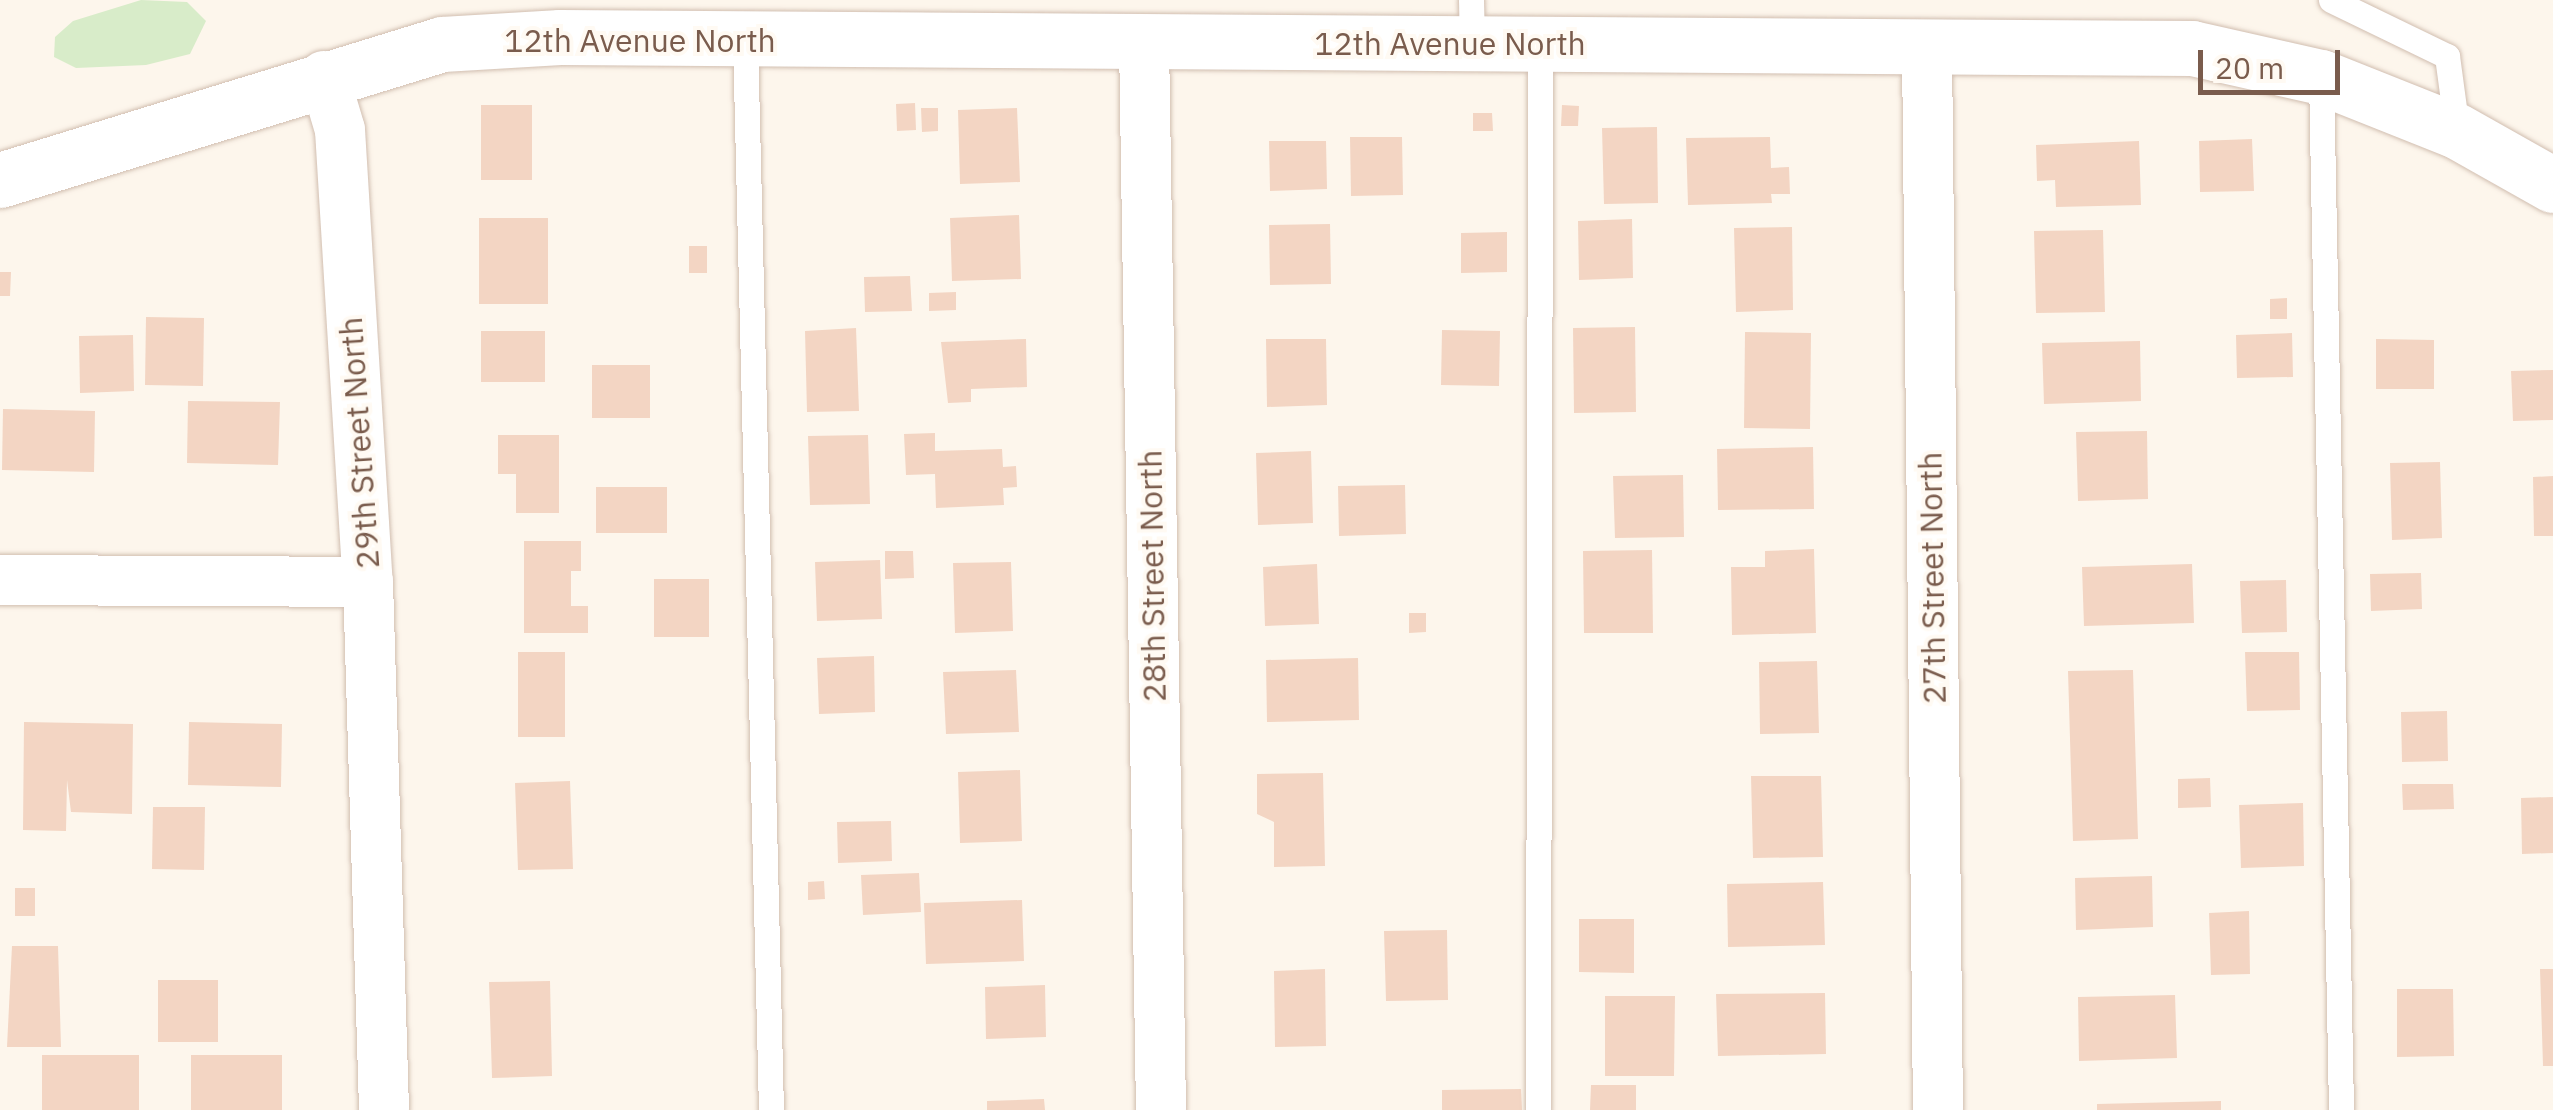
<!DOCTYPE html>
<style>
body{margin:0}
#map{position:relative;width:2553px;height:1110px;overflow:hidden;background:#fdf6ec;font-family:"IBM Plex Sans",sans-serif}
div>[style]{position:absolute}
.green>*{inset:0;background:#d8ecc9}
.building>*{inset:0;background:#f3d5c3}
.roads{filter:drop-shadow(0 0 2px #d1beb0) drop-shadow(0 0 2px #d1beb0)}
.service>*{height:25px;margin:-12.5px;padding:0 12.5px;transform-origin:12.5px;border-radius:12.5px;background:#fff}
.minor>*{height:50px;margin:-25px;padding:0 25px;transform-origin:25px;border-radius:25px;background:#fff}
.tertiary>*{height:55px;margin:-27.5px;padding:0 27.5px;transform-origin:27.5px;border-radius:27.5px;background:#fff}
span{translate:-50% -50%;white-space:nowrap;text-align:center;line-height:1.15;-webkit-text-stroke:8px #fffaf3;paint-order:stroke}
.street-label{font-size:32px;color:#7a5c4d}
.scale{position:absolute;left:2198px;top:50px;width:142px;height:45px;box-sizing:border-box;border:5px solid #7a5c4d;border-top:0;padding-left:12px;font-size:30px;line-height:35px;white-space:nowrap;color:#7a5c4d;-webkit-text-stroke:8px #fffaf3;paint-order:stroke}
</style>
<div id="map">
<div class="green">
<i style="clip-path:polygon(141px 0,187px 2px,206px 21px,190px 54px,146px 65px,76px 68px,54px 57px,55px 37px,73px 21px)"></i>
</div>
<div class="building">
<i style="clip-path:polygon(915px 103px,916px 130px,897px 131px,896px 104px)"></i>
<i style="clip-path:polygon(481px 105px,532px 105px,532px 180px,481px 180px)"></i>
<i style="clip-path:polygon(1562px 105px,1579px 106px,1578px 126px,1561px 126px)"></i>
<i style="clip-path:polygon(921px 108px,938px 108px,938px 131px,922px 132px)"></i>
<i style="clip-path:polygon(1017px 108px,1020px 182px,960px 184px,958px 110px)"></i>
<i style="clip-path:polygon(1473px 113px,1492px 113px,1493px 131px,1473px 131px)"></i>
<i style="clip-path:polygon(1657px 127px,1658px 203px,1604px 204px,1602px 128px)"></i>
<i style="clip-path:polygon(1350px 137px,1402px 137px,1403px 195px,1351px 196px)"></i>
<i style="clip-path:polygon(1770px 137px,1771px 168px,1789px 167px,1790px 194px,1771px 194px,1772px 203px,1688px 205px,1686px 138px)"></i>
<i style="clip-path:polygon(2252px 139px,2254px 191px,2200px 192px,2199px 141px)"></i>
<i style="clip-path:polygon(1269px 141px,1326px 141px,1327px 189px,1270px 191px)"></i>
<i style="clip-path:polygon(2139px 141px,2141px 205px,2056px 207px,2055px 180px,2037px 181px,2036px 145px)"></i>
<i style="clip-path:polygon(1019px 215px,1021px 279px,952px 281px,950px 218px)"></i>
<i style="clip-path:polygon(479px 218px,548px 218px,548px 304px,479px 304px)"></i>
<i style="clip-path:polygon(1632px 219px,1633px 278px,1579px 280px,1578px 221px)"></i>
<i style="clip-path:polygon(1330px 224px,1331px 284px,1270px 285px,1269px 225px)"></i>
<i style="clip-path:polygon(1792px 227px,1793px 310px,1736px 312px,1734px 228px)"></i>
<i style="clip-path:polygon(2103px 230px,2105px 312px,2036px 313px,2034px 231px)"></i>
<i style="clip-path:polygon(1507px 232px,1507px 272px,1461px 273px,1461px 233px)"></i>
<i style="clip-path:polygon(689px 246px,707px 246px,707px 273px,689px 273px)"></i>
<i style="clip-path:polygon(0 272px,11px 272px,10px 296px,0 296px)"></i>
<i style="clip-path:polygon(910px 276px,912px 311px,865px 312px,864px 277px)"></i>
<i style="clip-path:polygon(956px 292px,956px 310px,929px 311px,929px 293px)"></i>
<i style="clip-path:polygon(2287px 298px,2287px 319px,2270px 319px,2270px 299px)"></i>
<i style="clip-path:polygon(146px 317px,204px 318px,203px 386px,145px 385px)"></i>
<i style="clip-path:polygon(1635px 327px,1636px 412px,1574px 413px,1573px 328px)"></i>
<i style="clip-path:polygon(856px 328px,859px 411px,807px 412px,805px 331px)"></i>
<i style="clip-path:polygon(1442px 330px,1500px 331px,1499px 386px,1441px 385px)"></i>
<i style="clip-path:polygon(481px 331px,545px 331px,545px 382px,481px 382px)"></i>
<i style="clip-path:polygon(1745px 332px,1811px 333px,1810px 429px,1744px 428px)"></i>
<i style="clip-path:polygon(2292px 333px,2293px 377px,2237px 378px,2236px 335px)"></i>
<i style="clip-path:polygon(133px 335px,134px 391px,80px 393px,79px 336px)"></i>
<i style="clip-path:polygon(1026px 339px,1027px 387px,971px 389px,971px 402px,948px 403px,941px 342px)"></i>
<i style="clip-path:polygon(1266px 339px,1326px 339px,1327px 405px,1267px 407px)"></i>
<i style="clip-path:polygon(2376px 339px,2434px 340px,2434px 389px,2376px 389px)"></i>
<i style="clip-path:polygon(2140px 341px,2141px 401px,2044px 404px,2042px 343px)"></i>
<i style="clip-path:polygon(592px 365px,650px 365px,650px 418px,592px 418px)"></i>
<i style="clip-path:polygon(2553px 370px,2553px 420px,2513px 421px,2511px 371px)"></i>
<i style="clip-path:polygon(188px 401px,280px 402px,278px 465px,187px 463px)"></i>
<i style="clip-path:polygon(3px 409px,95px 411px,94px 472px,2px 470px)"></i>
<i style="clip-path:polygon(2147px 431px,2148px 499px,2078px 501px,2076px 432px)"></i>
<i style="clip-path:polygon(935px 433px,935px 451px,1002px 449px,1003px 467px,1016px 466px,1017px 487px,1003px 488px,1004px 505px,936px 508px,935px 474px,906px 475px,904px 434px)"></i>
<i style="clip-path:polygon(498px 435px,559px 435px,559px 513px,516px 513px,516px 474px,498px 474px)"></i>
<i style="clip-path:polygon(868px 435px,870px 504px,810px 505px,808px 436px)"></i>
<i style="clip-path:polygon(1813px 447px,1814px 509px,1718px 510px,1717px 449px)"></i>
<i style="clip-path:polygon(1311px 451px,1313px 523px,1258px 525px,1256px 453px)"></i>
<i style="clip-path:polygon(2440px 462px,2442px 538px,2392px 540px,2390px 463px)"></i>
<i style="clip-path:polygon(1683px 475px,1684px 537px,1615px 538px,1613px 476px)"></i>
<i style="clip-path:polygon(2553px 476px,2553px 536px,2534px 536px,2533px 477px)"></i>
<i style="clip-path:polygon(1405px 485px,1406px 534px,1339px 536px,1338px 486px)"></i>
<i style="clip-path:polygon(596px 487px,667px 487px,667px 533px,596px 533px)"></i>
<i style="clip-path:polygon(524px 541px,581px 541px,581px 571px,571px 571px,571px 606px,588px 606px,588px 633px,524px 633px)"></i>
<i style="clip-path:polygon(1814px 549px,1816px 633px,1732px 635px,1731px 567px,1765px 567px,1765px 551px)"></i>
<i style="clip-path:polygon(1652px 550px,1653px 633px,1584px 633px,1583px 551px)"></i>
<i style="clip-path:polygon(885px 551px,913px 551px,914px 578px,885px 579px)"></i>
<i style="clip-path:polygon(880px 560px,882px 619px,817px 621px,815px 562px)"></i>
<i style="clip-path:polygon(1011px 562px,1013px 631px,955px 633px,953px 563px)"></i>
<i style="clip-path:polygon(1317px 564px,1319px 624px,1265px 626px,1263px 567px)"></i>
<i style="clip-path:polygon(2192px 564px,2194px 623px,2084px 626px,2082px 567px)"></i>
<i style="clip-path:polygon(2421px 573px,2422px 609px,2371px 611px,2370px 574px)"></i>
<i style="clip-path:polygon(654px 579px,709px 579px,709px 637px,654px 637px)"></i>
<i style="clip-path:polygon(2286px 580px,2287px 632px,2242px 633px,2240px 581px)"></i>
<i style="clip-path:polygon(1409px 613px,1426px 613px,1426px 632px,1409px 633px)"></i>
<i style="clip-path:polygon(518px 652px,565px 652px,565px 737px,518px 737px)"></i>
<i style="clip-path:polygon(2245px 652px,2299px 652px,2300px 710px,2247px 711px)"></i>
<i style="clip-path:polygon(874px 656px,875px 712px,819px 714px,817px 658px)"></i>
<i style="clip-path:polygon(1358px 658px,1359px 720px,1267px 722px,1266px 660px)"></i>
<i style="clip-path:polygon(1817px 661px,1819px 733px,1760px 734px,1759px 662px)"></i>
<i style="clip-path:polygon(1016px 670px,1019px 732px,946px 734px,943px 672px)"></i>
<i style="clip-path:polygon(2133px 670px,2138px 839px,2073px 841px,2068px 671px)"></i>
<i style="clip-path:polygon(2447px 711px,2448px 761px,2402px 762px,2401px 712px)"></i>
<i style="clip-path:polygon(24px 722px,133px 724px,132px 814px,71px 812px,67px 780px,66px 831px,23px 830px)"></i>
<i style="clip-path:polygon(189px 722px,282px 724px,281px 787px,188px 785px)"></i>
<i style="clip-path:polygon(1020px 770px,1022px 841px,960px 843px,958px 772px)"></i>
<i style="clip-path:polygon(1323px 773px,1325px 866px,1274px 867px,1274px 822px,1257px 814px,1257px 774px)"></i>
<i style="clip-path:polygon(1751px 776px,1821px 776px,1823px 857px,1753px 858px)"></i>
<i style="clip-path:polygon(2210px 778px,2211px 807px,2178px 808px,2178px 779px)"></i>
<i style="clip-path:polygon(570px 781px,573px 869px,518px 870px,515px 783px)"></i>
<i style="clip-path:polygon(2402px 784px,2453px 784px,2454px 809px,2403px 810px)"></i>
<i style="clip-path:polygon(2553px 797px,2553px 853px,2522px 854px,2521px 798px)"></i>
<i style="clip-path:polygon(2303px 803px,2304px 866px,2241px 868px,2239px 805px)"></i>
<i style="clip-path:polygon(153px 807px,205px 807px,204px 870px,152px 869px)"></i>
<i style="clip-path:polygon(891px 821px,892px 861px,838px 863px,837px 822px)"></i>
<i style="clip-path:polygon(919px 873px,921px 912px,863px 915px,861px 875px)"></i>
<i style="clip-path:polygon(2152px 876px,2153px 927px,2076px 930px,2075px 878px)"></i>
<i style="clip-path:polygon(824px 881px,825px 899px,808px 900px,808px 882px)"></i>
<i style="clip-path:polygon(1823px 882px,1825px 945px,1728px 947px,1727px 884px)"></i>
<i style="clip-path:polygon(15px 888px,35px 888px,35px 916px,15px 916px)"></i>
<i style="clip-path:polygon(1022px 900px,1024px 961px,926px 964px,924px 903px)"></i>
<i style="clip-path:polygon(2249px 911px,2250px 974px,2211px 975px,2209px 913px)"></i>
<i style="clip-path:polygon(1579px 919px,1634px 919px,1634px 973px,1579px 972px)"></i>
<i style="clip-path:polygon(1447px 930px,1448px 1000px,1386px 1001px,1384px 931px)"></i>
<i style="clip-path:polygon(12px 946px,58px 946px,61px 1047px,7px 1047px)"></i>
<i style="clip-path:polygon(1325px 969px,1326px 1046px,1275px 1047px,1274px 971px)"></i>
<i style="clip-path:polygon(2540px 969px,2553px 969px,2553px 1066px,2543px 1066px)"></i>
<i style="clip-path:polygon(158px 980px,218px 980px,218px 1042px,158px 1042px)"></i>
<i style="clip-path:polygon(550px 981px,552px 1076px,492px 1078px,489px 982px)"></i>
<i style="clip-path:polygon(1045px 985px,1046px 1037px,986px 1039px,985px 987px)"></i>
<i style="clip-path:polygon(2397px 989px,2453px 989px,2454px 1056px,2397px 1057px)"></i>
<i style="clip-path:polygon(1825px 993px,1826px 1054px,1718px 1056px,1716px 994px)"></i>
<i style="clip-path:polygon(2175px 995px,2177px 1058px,2079px 1061px,2078px 997px)"></i>
<i style="clip-path:polygon(1605px 996px,1675px 996px,1674px 1076px,1605px 1076px)"></i>
<i style="clip-path:polygon(42px 1055px,139px 1055px,139px 1110px,42px 1110px)"></i>
<i style="clip-path:polygon(191px 1055px,282px 1055px,282px 1110px,191px 1110px)"></i>
<i style="clip-path:polygon(1591px 1085px,1636px 1085px,1636px 1110px,1590px 1110px)"></i>
<i style="clip-path:polygon(1521px 1089px,1522px 1110px,1442px 1110px,1442px 1090px)"></i>
<i style="clip-path:polygon(1044px 1099px,1045px 1110px,987px 1110px,987px 1101px)"></i>
<i style="clip-path:polygon(2221px 1101px,2221px 1110px,2097px 1110px,2097px 1104px)"></i>
</div>
<div class="roads">
<div class="service">
<i style="left:1471px;top:0;width:43px;rotate:88.7deg"></i>
<i style="left:2331px;top:0;width:129px;rotate:25.8deg"></i>
<i style="left:2447px;top:56px;width:75px;rotate:82.3deg"></i>
<i style="left:745px;top:39px;width:1071px;rotate:88.61deg"></i>
<i style="left:2321px;top:77px;width:1033px;rotate:88.89deg"></i>
<i style="left:1538px;top:1110px;width:1066px;rotate:-89.89deg"></i>
</div>
<div class="minor">
<i style="left:1144px;top:41px;width:1069px;rotate:89.09deg"></i>
<i style="left:1927px;top:47px;width:1063px;rotate:89.41deg"></i>
<i style="left:324px;top:76px;width:56px;rotate:73.5deg"></i>
<i style="left:340px;top:130px;width:453px;rotate:86.5deg"></i>
<i style="left:368px;top:582px;width:528px;rotate:88.26deg"></i>
<i style="left:0;top:580px;width:368px;rotate:0.3deg"></i>
</div>
<div class="tertiary">
<i style="left:0;top:180px;width:462px;rotate:-17.1deg"></i>
<i style="left:442px;top:44px;width:118px;rotate:-3.4deg"></i>
<i style="left:560px;top:37px;width:1632px;rotate:0.39deg"></i>
<i style="left:2192px;top:48px;width:132px;rotate:12.7deg"></i>
<i style="left:2321px;top:77px;width:146px;rotate:21.7deg"></i>
<i style="left:2457px;top:131px;width:110px;rotate:29.4deg"></i>
</div>
</div>
<div class="street-label">
<span style="left:640px;top:40px">12th Avenue North</span>
<span style="left:1450px;top:43px">12th Avenue North</span>
<span style="left:359px;top:443px;rotate:-94deg">29th Street North</span>
<span style="left:1152px;top:576px;rotate:-91deg">28th Street North</span>
<span style="left:1932px;top:578px;rotate:-91deg">27th Street North</span>
</div>
<div class="scale">20 m</div>
</div>
